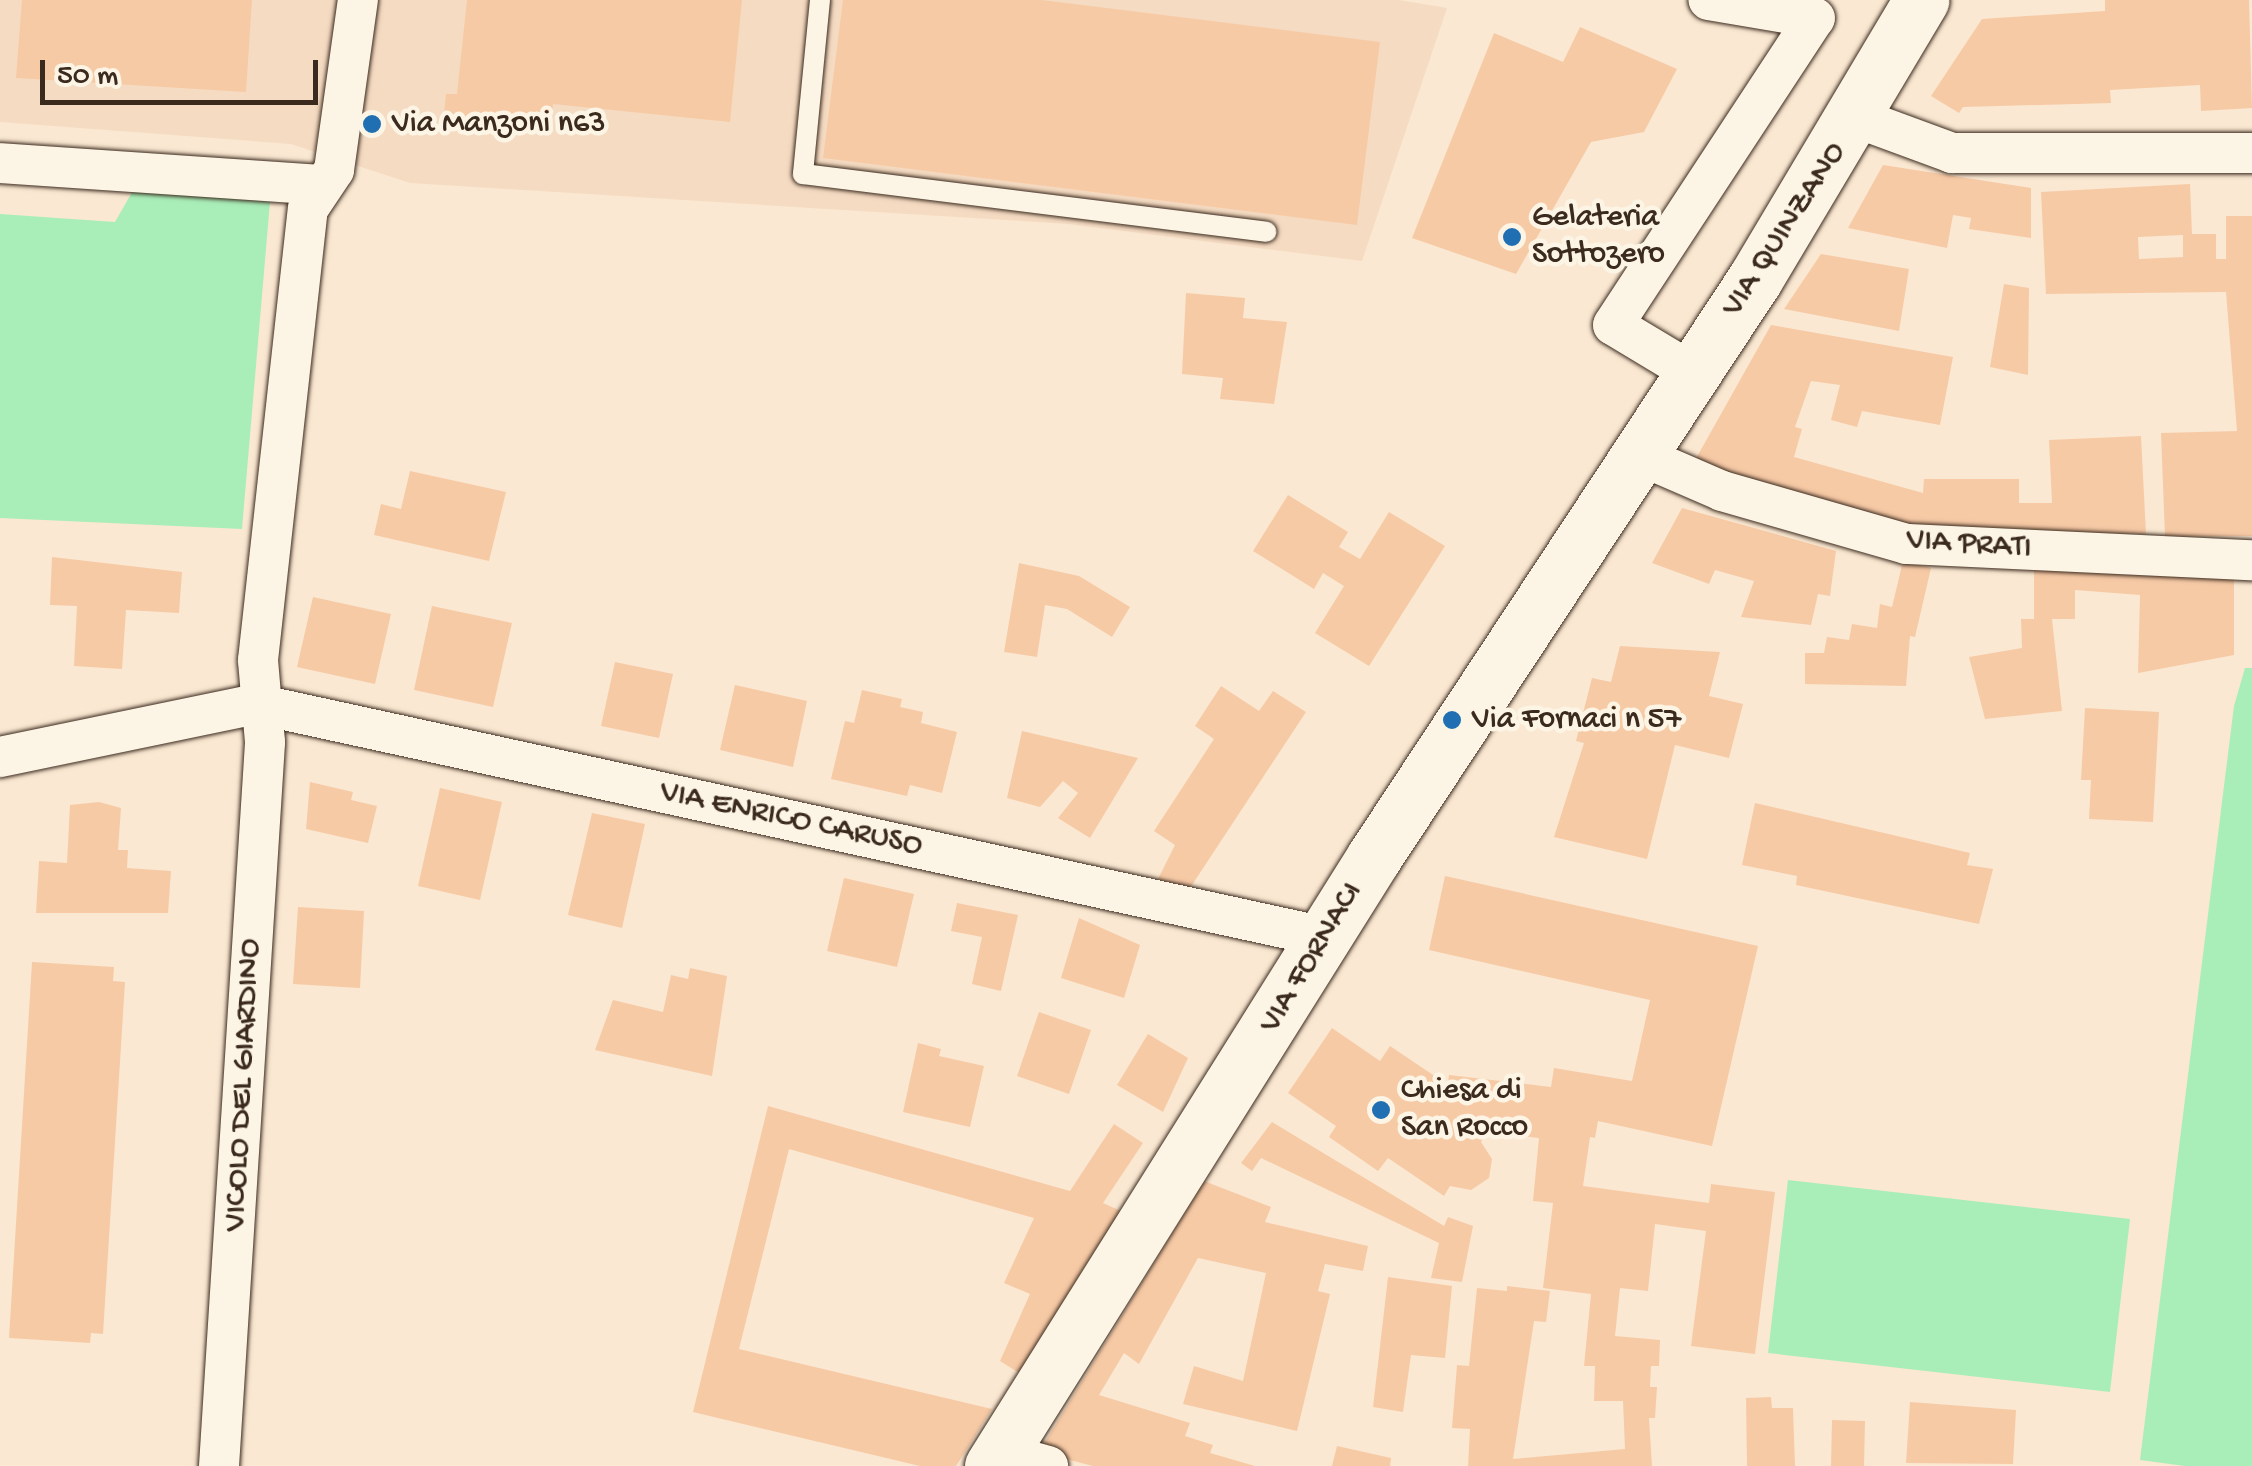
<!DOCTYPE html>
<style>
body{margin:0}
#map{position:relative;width:2252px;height:1466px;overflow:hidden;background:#fae8d2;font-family:"Gochi Hand",sans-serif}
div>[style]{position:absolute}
.built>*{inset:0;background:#f5dbc2}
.green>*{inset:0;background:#a9eeb9}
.building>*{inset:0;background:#f7caa6}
.roads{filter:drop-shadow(0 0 2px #3b2a1e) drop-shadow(0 0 2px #3b2a1e)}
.lane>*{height:20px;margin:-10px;padding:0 10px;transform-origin:10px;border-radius:10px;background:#fcf5e5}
.street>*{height:40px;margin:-20px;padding:0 20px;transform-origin:20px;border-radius:20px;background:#fcf5e5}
.secondary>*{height:55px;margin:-27.5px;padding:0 27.5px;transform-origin:27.5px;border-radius:27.5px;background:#fcf5e5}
.dots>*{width:28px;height:28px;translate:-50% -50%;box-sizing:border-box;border:5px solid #fcf5e5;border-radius:50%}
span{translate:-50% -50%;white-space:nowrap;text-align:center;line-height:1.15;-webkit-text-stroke:9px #fcf5e5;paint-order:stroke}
.poi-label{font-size:32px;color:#3b2a1e}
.left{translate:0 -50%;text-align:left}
.street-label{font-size:32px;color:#3b2a1e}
.scale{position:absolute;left:40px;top:60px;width:278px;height:45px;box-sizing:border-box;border:5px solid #3b2a1e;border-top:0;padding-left:12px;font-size:30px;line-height:35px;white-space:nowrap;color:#3b2a1e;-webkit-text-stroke:8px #fcf5e5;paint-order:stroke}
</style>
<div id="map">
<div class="built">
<i style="clip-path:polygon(0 0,1399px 0,1447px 8px,1362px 261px,1069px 224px,410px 183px,291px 144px,0 122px)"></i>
</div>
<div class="green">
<i style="clip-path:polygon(135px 187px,270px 202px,242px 529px,0 518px,0 214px,115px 222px)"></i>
<i style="clip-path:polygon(2245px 668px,2252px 668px,2252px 1466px,2185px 1466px,2140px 1460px,2234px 706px)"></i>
<i style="clip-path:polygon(1788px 1180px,2130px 1219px,2110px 1392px,1768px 1353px)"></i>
</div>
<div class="building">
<i style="clip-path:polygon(22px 0,252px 0,246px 92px,16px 78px)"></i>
<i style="clip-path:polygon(467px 0,742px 0,730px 122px,553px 104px,550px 134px,443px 124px,446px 94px,457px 94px)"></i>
<i style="clip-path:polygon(843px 0,1042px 0,1380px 42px,1357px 225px,823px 158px)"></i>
<i style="clip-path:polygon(2105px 0,2249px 0,2252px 108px,2201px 111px,2200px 85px,2110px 90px,2111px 103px,1963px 107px,1959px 113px,1931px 96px,1982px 19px,2105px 11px)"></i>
<i style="clip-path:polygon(1580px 27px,1677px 69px,1644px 132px,1591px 142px,1516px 274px,1412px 238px,1494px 33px,1563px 62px)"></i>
<i style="clip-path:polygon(1883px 165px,2031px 188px,2031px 238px,1969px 229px,1971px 218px,1953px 215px,1947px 248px,1848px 228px)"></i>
<i style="clip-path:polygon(evenodd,2190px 184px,2192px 234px,2216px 234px,2216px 259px,2226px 259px,2226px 216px,2252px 216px,2252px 536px,2165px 537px,2161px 433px,2237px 431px,2226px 292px,2046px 294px,2041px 192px,2190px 184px,2183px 235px,2183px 257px,2139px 259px,2138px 237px,2183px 235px)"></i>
<i style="clip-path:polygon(1821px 254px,1909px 269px,1899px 331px,1784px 309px)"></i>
<i style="clip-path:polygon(2004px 284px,2029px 288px,2028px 375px,1990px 367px)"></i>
<i style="clip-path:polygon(1186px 293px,1245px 298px,1243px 318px,1287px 322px,1274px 404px,1220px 399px,1223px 378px,1182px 374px)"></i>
<i style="clip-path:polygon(1771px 325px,1953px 357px,1940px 425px,1862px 411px,1857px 427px,1831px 420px,1840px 385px,1811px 381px,1795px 427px,1802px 429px,1794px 457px,1923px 493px,1924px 479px,2019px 479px,2019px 503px,2052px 503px,2049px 440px,2141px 436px,2146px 534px,1907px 531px,1694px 462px)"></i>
<i style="clip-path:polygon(410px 471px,506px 492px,489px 561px,374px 535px,381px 504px,401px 509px)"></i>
<i style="clip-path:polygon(1288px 495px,1348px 532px,1339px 547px,1360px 559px,1389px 512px,1445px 546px,1369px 666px,1315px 633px,1344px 586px,1323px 573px,1314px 589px,1253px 551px)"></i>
<i style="clip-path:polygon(1682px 508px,1836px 551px,1830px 596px,1818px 594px,1811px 625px,1741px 617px,1754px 581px,1715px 570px,1709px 584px,1652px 563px)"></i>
<i style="clip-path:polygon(52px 557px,182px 572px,179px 613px,126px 610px,122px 669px,74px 666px,77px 606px,50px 605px)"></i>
<i style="clip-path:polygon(1903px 561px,1931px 568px,1915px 637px,1910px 636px,1906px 686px,1805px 684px,1805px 653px,1824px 653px,1827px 637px,1849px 640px,1852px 624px,1877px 628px,1880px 604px,1892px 607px)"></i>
<i style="clip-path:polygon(1019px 563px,1079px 576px,1130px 607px,1112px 637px,1067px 609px,1045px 605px,1037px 657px,1004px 652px)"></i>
<i style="clip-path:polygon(2034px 563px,2199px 567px,2234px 579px,2234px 655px,2138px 673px,2140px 595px,2075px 590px,2075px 619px,2052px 619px,2062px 711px,1985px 719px,1969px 657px,2022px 648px,2021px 619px,2034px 619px)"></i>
<i style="clip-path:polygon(313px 597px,391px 614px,375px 684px,297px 667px)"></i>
<i style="clip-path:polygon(432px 606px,512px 623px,493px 707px,414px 690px)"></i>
<i style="clip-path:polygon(1620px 646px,1720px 652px,1709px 696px,1743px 704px,1729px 758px,1675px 745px,1647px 859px,1554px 837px,1584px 743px,1576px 741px,1592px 678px,1611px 682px)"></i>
<i style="clip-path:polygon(615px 662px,673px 674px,659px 738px,601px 726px)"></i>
<i style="clip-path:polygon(735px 685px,807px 701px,793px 767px,720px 750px)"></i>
<i style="clip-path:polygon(1221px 686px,1259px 711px,1273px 691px,1306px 712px,1190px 888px,1158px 879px,1175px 845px,1154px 831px,1214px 739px,1195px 726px)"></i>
<i style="clip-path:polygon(862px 690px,902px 699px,900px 707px,923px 712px,921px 723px,957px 732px,942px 793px,910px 785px,907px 796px,831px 779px,845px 721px,854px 723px)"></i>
<i style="clip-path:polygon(2085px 708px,2159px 712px,2153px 822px,2089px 819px,2091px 780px,2081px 780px)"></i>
<i style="clip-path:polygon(1022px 731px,1138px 758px,1090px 838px,1058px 818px,1078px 793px,1063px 781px,1040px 807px,1007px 798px)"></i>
<i style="clip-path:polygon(310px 782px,353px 792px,351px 800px,377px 806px,368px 843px,306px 829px)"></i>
<i style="clip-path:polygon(440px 788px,502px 802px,480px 900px,418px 886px)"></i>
<i style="clip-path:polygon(99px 802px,121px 808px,118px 850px,128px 850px,127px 868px,171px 871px,168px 913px,36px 913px,39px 861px,67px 863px,70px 805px)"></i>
<i style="clip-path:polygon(1755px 803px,1970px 853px,1967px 865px,1993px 869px,1979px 924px,1796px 885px,1797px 876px,1742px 865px)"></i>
<i style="clip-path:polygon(592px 813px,645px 824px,622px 928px,568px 915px)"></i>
<i style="clip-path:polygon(1445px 876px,1758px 946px,1712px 1146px,1598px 1121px,1595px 1138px,1590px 1137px,1583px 1186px,1709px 1203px,1711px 1184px,1775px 1192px,1755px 1354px,1691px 1346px,1706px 1231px,1655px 1224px,1648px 1291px,1620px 1288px,1615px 1336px,1660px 1340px,1659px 1366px,1651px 1366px,1650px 1387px,1657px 1387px,1655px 1418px,1649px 1418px,1652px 1466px,1468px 1466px,1470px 1429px,1452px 1428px,1457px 1365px,1469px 1366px,1477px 1288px,1507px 1291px,1507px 1286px,1550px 1291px,1546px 1322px,1534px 1321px,1513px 1459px,1625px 1449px,1623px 1401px,1594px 1401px,1595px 1366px,1584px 1366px,1591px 1294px,1543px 1288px,1553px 1203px,1533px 1201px,1539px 1138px,1487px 1132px,1481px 1142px,1492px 1159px,1489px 1178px,1471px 1190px,1450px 1186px,1444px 1196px,1388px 1158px,1378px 1171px,1329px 1137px,1336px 1126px,1288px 1093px,1332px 1028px,1380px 1061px,1390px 1046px,1448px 1085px,1449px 1075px,1551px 1087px,1554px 1068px,1632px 1081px,1650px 1000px,1429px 950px)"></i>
<i style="clip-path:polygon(844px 878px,914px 894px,897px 967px,827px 951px)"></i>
<i style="clip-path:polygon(957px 903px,1018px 915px,1001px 991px,972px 984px,982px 937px,951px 931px)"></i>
<i style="clip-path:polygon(298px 907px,364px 911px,360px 988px,293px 984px)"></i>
<i style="clip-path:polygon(1079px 918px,1140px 945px,1124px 998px,1061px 978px)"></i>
<i style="clip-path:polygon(32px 962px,114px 967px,113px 981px,125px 982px,103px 1334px,91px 1333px,90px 1343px,9px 1338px)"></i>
<i style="clip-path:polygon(690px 968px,727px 976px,712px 1076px,595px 1050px,613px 1000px,663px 1012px,671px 975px,688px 979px)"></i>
<i style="clip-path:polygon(1039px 1012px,1091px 1030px,1069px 1094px,1017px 1076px)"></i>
<i style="clip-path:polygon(1148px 1034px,1188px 1058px,1163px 1112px,1117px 1085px)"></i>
<i style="clip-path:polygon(918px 1043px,941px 1049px,939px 1056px,984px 1066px,970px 1127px,903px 1112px)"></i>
<i style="clip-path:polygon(768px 1106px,1070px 1191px,1114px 1124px,1143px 1143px,1103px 1203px,1123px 1212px,1019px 1373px,1000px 1361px,1030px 1294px,1004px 1283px,1034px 1218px,789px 1149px,739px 1349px,992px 1409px,956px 1466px,920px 1466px,693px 1412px)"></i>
<i style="clip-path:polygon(1272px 1122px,1444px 1226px,1448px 1217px,1473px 1226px,1462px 1282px,1431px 1278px,1439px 1243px,1261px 1158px,1252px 1171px,1241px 1163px)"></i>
<i style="clip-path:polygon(1204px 1181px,1271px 1207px,1265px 1222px,1368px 1246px,1363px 1271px,1325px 1264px,1318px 1291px,1330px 1294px,1297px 1431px,1183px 1404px,1194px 1366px,1243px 1381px,1266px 1273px,1198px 1258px,1139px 1364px,1124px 1353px,1099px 1395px,1190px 1423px,1185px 1436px,1213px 1445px,1210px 1453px,1255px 1466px,1093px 1466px,1039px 1452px)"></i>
<i style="clip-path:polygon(1388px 1277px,1452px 1286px,1445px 1358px,1411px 1355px,1403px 1412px,1373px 1407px)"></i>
<i style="clip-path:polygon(1771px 1397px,1772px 1408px,1793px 1408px,1795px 1466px,1747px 1466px,1746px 1398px)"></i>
<i style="clip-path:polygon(1910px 1402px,2016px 1410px,2013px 1464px,1906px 1463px)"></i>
<i style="clip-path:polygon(1832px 1420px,1865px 1421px,1864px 1466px,1831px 1466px)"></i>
<i style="clip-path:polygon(1337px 1446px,1391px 1458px,1390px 1466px,1332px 1466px)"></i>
</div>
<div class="roads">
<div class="lane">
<i style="left:820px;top:0;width:175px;rotate:95.6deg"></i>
<i style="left:803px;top:174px;width:467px;rotate:7.1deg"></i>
</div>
<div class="street">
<i style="left:1857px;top:118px;width:101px;rotate:20.2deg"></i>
<i style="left:1952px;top:153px;width:300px"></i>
<i style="left:0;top:163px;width:320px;rotate:3.9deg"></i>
<i style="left:1693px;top:373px;width:93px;rotate:-149deg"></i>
<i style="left:1613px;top:325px;width:367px;rotate:-56.7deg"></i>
<i style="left:1815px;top:18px;width:108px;rotate:-170.4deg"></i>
<i style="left:1639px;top:455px;width:90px;rotate:23.4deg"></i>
<i style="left:1722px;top:491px;width:192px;rotate:16deg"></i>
<i style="left:1907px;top:544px;width:345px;rotate:2.7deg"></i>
<i style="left:0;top:757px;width:262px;rotate:-11.7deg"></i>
<i style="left:257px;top:704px;width:1093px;rotate:12.31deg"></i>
<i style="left:1001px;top:1453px;width:49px;rotate:15.5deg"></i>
<i style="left:219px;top:1466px;width:725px;rotate:-86.36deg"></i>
<i style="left:265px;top:742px;width:82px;rotate:-94.9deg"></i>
<i style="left:258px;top:660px;width:454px;rotate:-83.7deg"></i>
<i style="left:308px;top:209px;width:47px;rotate:-56.3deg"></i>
<i style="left:334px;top:170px;width:172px;rotate:-82deg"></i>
</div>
<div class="secondary">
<i style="left:992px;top:1466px;width:719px;rotate:-57.9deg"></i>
<i style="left:1374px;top:857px;width:692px;rotate:-56.61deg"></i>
<i style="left:1755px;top:279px;width:325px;rotate:-59.2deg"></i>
</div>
</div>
<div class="dots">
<i style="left:372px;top:124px;background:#1f6fb2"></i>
<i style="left:1512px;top:237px;background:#1f6fb2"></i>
<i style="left:1452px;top:720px;background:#1f6fb2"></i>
<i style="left:1381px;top:1110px;background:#1f6fb2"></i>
</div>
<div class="poi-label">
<span class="left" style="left:392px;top:124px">Via Manzoni n63</span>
<span class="left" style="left:1532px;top:237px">Gelateria<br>Sottozero</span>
<span class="left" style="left:1472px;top:720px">Via Fornaci n 57</span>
<span class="left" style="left:1401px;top:1110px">Chiesa di<br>San Rocco</span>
</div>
<div class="street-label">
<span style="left:1785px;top:230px;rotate:-57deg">VIA QUINZANO</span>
<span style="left:1969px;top:545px;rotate:4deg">VIA PRATI</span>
<span style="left:791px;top:820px;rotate:12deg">VIA ENRICO CARUSO</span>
<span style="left:1312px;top:958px;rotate:-59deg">VIA FORNACI</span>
<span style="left:244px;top:1085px;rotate:-87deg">VICOLO DEL GIARDINO</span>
</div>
<div class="scale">50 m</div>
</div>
